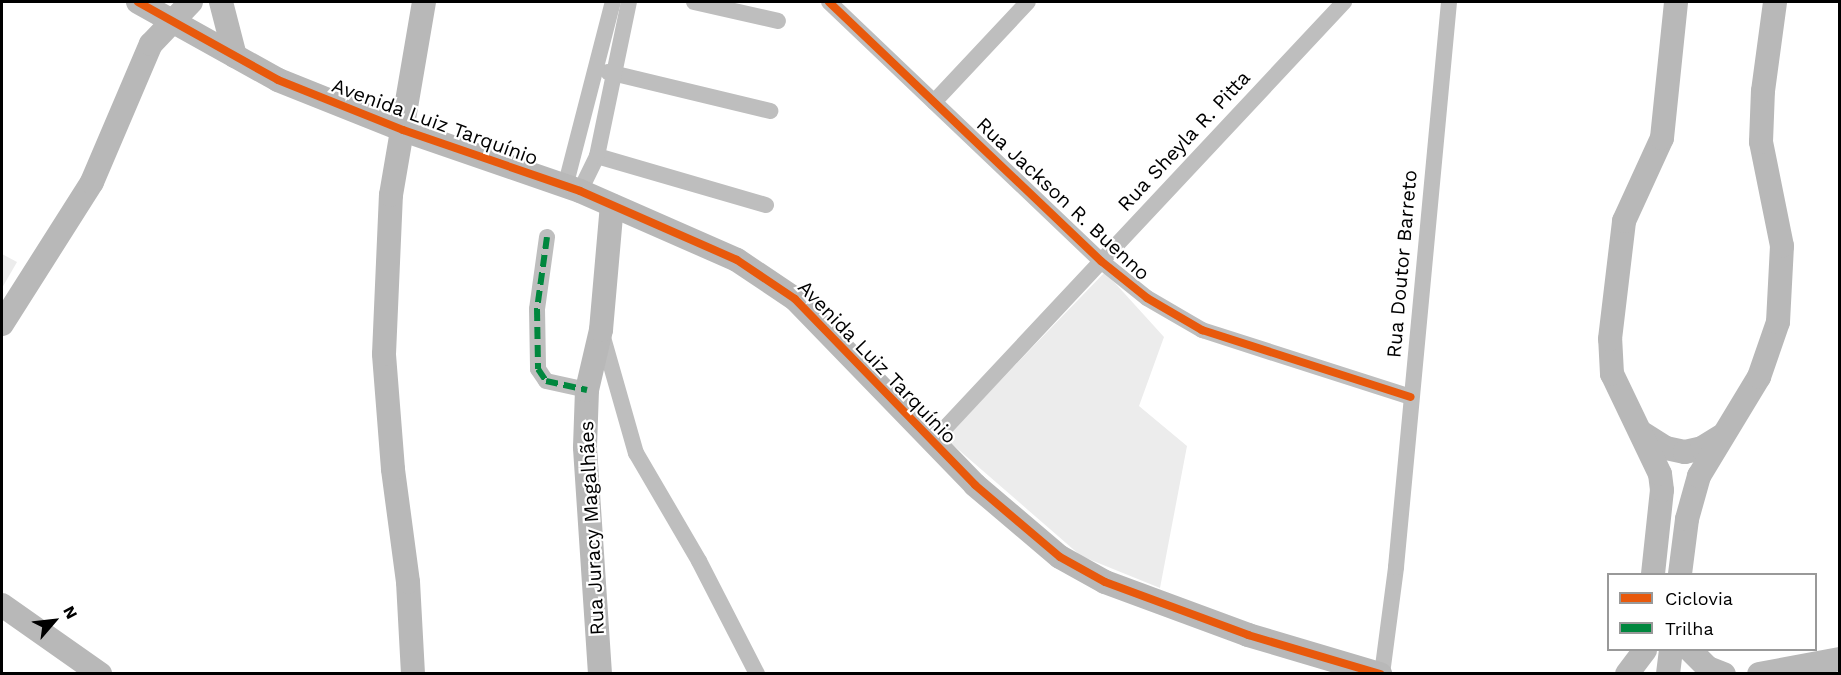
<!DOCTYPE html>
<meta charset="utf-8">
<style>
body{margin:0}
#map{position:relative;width:1841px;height:675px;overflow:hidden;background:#fff;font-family:"Work Sans",sans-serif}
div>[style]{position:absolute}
.green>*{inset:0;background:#ececec}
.street>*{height:16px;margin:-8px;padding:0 8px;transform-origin:8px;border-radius:8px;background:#bebebe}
.secondary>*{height:24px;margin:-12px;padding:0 12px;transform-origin:12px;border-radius:12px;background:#b8b8b8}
.quiet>*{height:6px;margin-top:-3px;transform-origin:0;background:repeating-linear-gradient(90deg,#00873e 0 12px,transparent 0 18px)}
.cycleway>*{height:8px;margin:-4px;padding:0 4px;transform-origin:4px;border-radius:4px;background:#e8590c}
span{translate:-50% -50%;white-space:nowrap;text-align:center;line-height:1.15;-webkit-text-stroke:4.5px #fff;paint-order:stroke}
.street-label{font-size:20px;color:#000}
.frame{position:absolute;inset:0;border:3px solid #000;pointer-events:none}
.legend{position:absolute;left:1607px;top:573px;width:210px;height:78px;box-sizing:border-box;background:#fff;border:2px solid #999;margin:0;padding:8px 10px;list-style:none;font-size:18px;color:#000}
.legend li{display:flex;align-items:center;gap:12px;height:30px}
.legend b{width:30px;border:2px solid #999}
.north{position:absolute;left:24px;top:591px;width:60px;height:60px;-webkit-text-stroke:4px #fff;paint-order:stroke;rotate:62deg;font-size:16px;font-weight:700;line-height:24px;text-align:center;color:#000}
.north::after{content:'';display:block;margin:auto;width:21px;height:27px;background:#000;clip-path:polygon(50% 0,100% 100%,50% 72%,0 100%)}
</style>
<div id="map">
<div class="green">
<i style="clip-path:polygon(2px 254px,17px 262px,2px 288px)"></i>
<i style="clip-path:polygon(1105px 272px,1164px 337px,1139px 406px,1187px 446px,1160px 588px,1081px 556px,945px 438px)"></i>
</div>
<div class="street">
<i style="left:694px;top:2px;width:86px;rotate:12.7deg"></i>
<i style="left:829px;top:2px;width:376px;rotate:43.6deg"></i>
<i style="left:1101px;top:261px;width:59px;rotate:38.8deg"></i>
<i style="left:1147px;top:298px;width:64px;rotate:30.2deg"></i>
<i style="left:1202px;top:330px;width:219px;rotate:17.8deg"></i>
<i style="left:608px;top:72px;width:167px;rotate:13.5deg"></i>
<i style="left:934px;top:102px;width:137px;rotate:-46.8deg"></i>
<i style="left:597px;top:156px;width:176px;rotate:16.2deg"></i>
<i style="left:565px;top:187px;width:191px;rotate:-75.5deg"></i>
<i style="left:580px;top:191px;width:39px;rotate:-64deg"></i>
<i style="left:597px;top:156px;width:157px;rotate:-78.3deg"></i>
<i style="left:547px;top:237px;width:73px;rotate:97.9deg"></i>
<i style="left:537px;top:309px;width:60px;rotate:89deg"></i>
<i style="left:538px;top:369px;width:14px;rotate:56deg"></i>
<i style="left:546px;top:381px;width:42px;rotate:12.4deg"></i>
<i style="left:602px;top:334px;width:124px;rotate:74.1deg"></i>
<i style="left:636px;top:453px;width:125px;rotate:59.7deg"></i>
<i style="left:699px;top:561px;width:127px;rotate:62.8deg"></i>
<i style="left:932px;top:442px;width:603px;rotate:-46.88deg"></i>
<i style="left:1382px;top:674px;width:108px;rotate:-82.5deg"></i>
<i style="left:1396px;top:567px;width:567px;rotate:-84.64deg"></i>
</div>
<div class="secondary">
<i style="left:138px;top:2px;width:160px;rotate:29.1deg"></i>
<i style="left:278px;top:80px;width:135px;rotate:21.8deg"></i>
<i style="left:403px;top:130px;width:187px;rotate:19deg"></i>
<i style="left:580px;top:191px;width:171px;rotate:23.7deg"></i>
<i style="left:737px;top:260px;width:70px;rotate:33.9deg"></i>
<i style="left:795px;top:299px;width:259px;rotate:45.9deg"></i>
<i style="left:975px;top:485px;width:111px;rotate:40.3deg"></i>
<i style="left:1060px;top:557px;width:51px;rotate:29.1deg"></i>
<i style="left:1105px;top:582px;width:153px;rotate:20.3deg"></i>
<i style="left:1248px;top:635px;width:138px;rotate:16.5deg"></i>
<i style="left:221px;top:2px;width:56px;rotate:75.5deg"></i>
<i style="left:2px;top:324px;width:168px;rotate:-57.6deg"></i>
<i style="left:92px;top:182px;width:150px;rotate:-66.9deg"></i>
<i style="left:151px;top:44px;width:58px;rotate:-46.4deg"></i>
<i style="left:1642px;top:433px;width:28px;rotate:32deg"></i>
<i style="left:1666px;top:448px;width:19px;rotate:12deg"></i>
<i style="left:1685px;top:452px;width:17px;rotate:-13deg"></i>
<i style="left:1702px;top:448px;width:22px;rotate:-32deg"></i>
<i style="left:1653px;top:574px;width:84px;rotate:-83.9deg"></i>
<i style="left:1662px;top:490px;width:16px;rotate:-97deg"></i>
<i style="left:1660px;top:474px;width:111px;rotate:-115.6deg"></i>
<i style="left:1612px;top:374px;width:35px;rotate:-93deg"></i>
<i style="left:1610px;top:339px;width:119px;rotate:-83.2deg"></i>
<i style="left:1624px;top:221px;width:91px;rotate:-65.4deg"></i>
<i style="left:1662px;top:138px;width:137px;rotate:-84.1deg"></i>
<i style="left:1680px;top:574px;width:55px;rotate:-82.7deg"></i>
<i style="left:1687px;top:519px;width:45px;rotate:-74.4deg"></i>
<i style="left:1699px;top:476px;width:116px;rotate:-58.8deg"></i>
<i style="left:1759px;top:377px;width:58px;rotate:-70.9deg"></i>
<i style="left:1778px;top:322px;width:76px;rotate:-87deg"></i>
<i style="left:1782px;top:246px;width:106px;rotate:-101.4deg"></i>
<i style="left:1761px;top:142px;width:51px;rotate:-87.8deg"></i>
<i style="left:1763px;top:91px;width:90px;rotate:-82.3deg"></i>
<i style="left:2px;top:605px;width:120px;rotate:35.1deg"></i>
<i style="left:1690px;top:650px;width:25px;rotate:45deg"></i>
<i style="left:1708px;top:668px;width:17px;rotate:21deg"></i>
<i style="left:413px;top:674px;width:92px;rotate:-93.1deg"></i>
<i style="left:408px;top:582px;width:114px;rotate:-97.6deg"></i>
<i style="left:393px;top:469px;width:115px;rotate:-94.5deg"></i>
<i style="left:384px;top:354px;width:159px;rotate:-87.5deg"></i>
<i style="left:391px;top:195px;width:196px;rotate:-80.3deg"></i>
<i style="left:600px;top:674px;width:227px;rotate:-93.8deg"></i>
<i style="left:585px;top:447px;width:57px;rotate:-88deg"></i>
<i style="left:587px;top:390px;width:62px;rotate:-76.9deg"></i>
<i style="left:601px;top:330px;width:125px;rotate:-85deg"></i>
<i style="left:1627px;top:674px;width:30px;rotate:-53deg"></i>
<i style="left:1668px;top:674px;width:24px;rotate:-83deg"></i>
<i style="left:1759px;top:674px;width:82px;rotate:-10.5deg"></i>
</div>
<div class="quiet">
<i style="left:547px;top:237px;width:73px;rotate:97.9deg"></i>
<i style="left:537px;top:309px;width:60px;rotate:89deg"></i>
<i style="left:538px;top:369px;width:14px;rotate:56deg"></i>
<i style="left:546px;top:381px;width:42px;rotate:12.4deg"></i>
</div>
<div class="cycleway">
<i style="left:138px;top:2px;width:160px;rotate:29.1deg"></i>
<i style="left:278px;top:80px;width:135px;rotate:21.8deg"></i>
<i style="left:403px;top:130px;width:187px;rotate:19deg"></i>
<i style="left:580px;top:191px;width:171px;rotate:23.7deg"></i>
<i style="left:737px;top:260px;width:70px;rotate:33.9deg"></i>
<i style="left:795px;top:299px;width:259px;rotate:45.9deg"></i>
<i style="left:975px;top:485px;width:111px;rotate:40.3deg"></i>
<i style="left:1060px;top:557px;width:51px;rotate:29.1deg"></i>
<i style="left:1105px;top:582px;width:153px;rotate:20.3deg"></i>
<i style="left:1248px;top:635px;width:138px;rotate:16.5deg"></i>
<i style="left:829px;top:2px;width:376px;rotate:43.6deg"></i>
<i style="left:1101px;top:261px;width:59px;rotate:38.8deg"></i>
<i style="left:1147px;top:298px;width:64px;rotate:30.2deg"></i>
<i style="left:1202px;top:330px;width:219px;rotate:17.8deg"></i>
</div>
<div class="street-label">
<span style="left:435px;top:122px;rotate:20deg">Avenida Luiz Tarquínio</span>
<span style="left:1184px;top:141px;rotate:-47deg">Rua Sheyla R. Pitta</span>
<span style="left:1063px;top:199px;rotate:43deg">Rua Jackson R. Buenno</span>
<span style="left:1402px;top:264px;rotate:-85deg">Rua Doutor Barreto</span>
<span style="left:877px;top:362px;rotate:46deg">Avenida Luiz Tarquínio</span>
<span style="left:592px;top:528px;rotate:-93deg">Rua Juracy Magalhães</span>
</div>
<div class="frame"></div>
<ul class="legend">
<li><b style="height:8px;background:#e8590c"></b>Ciclovia</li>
<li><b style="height:8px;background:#00873e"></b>Trilha</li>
</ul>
<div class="north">N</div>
</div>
